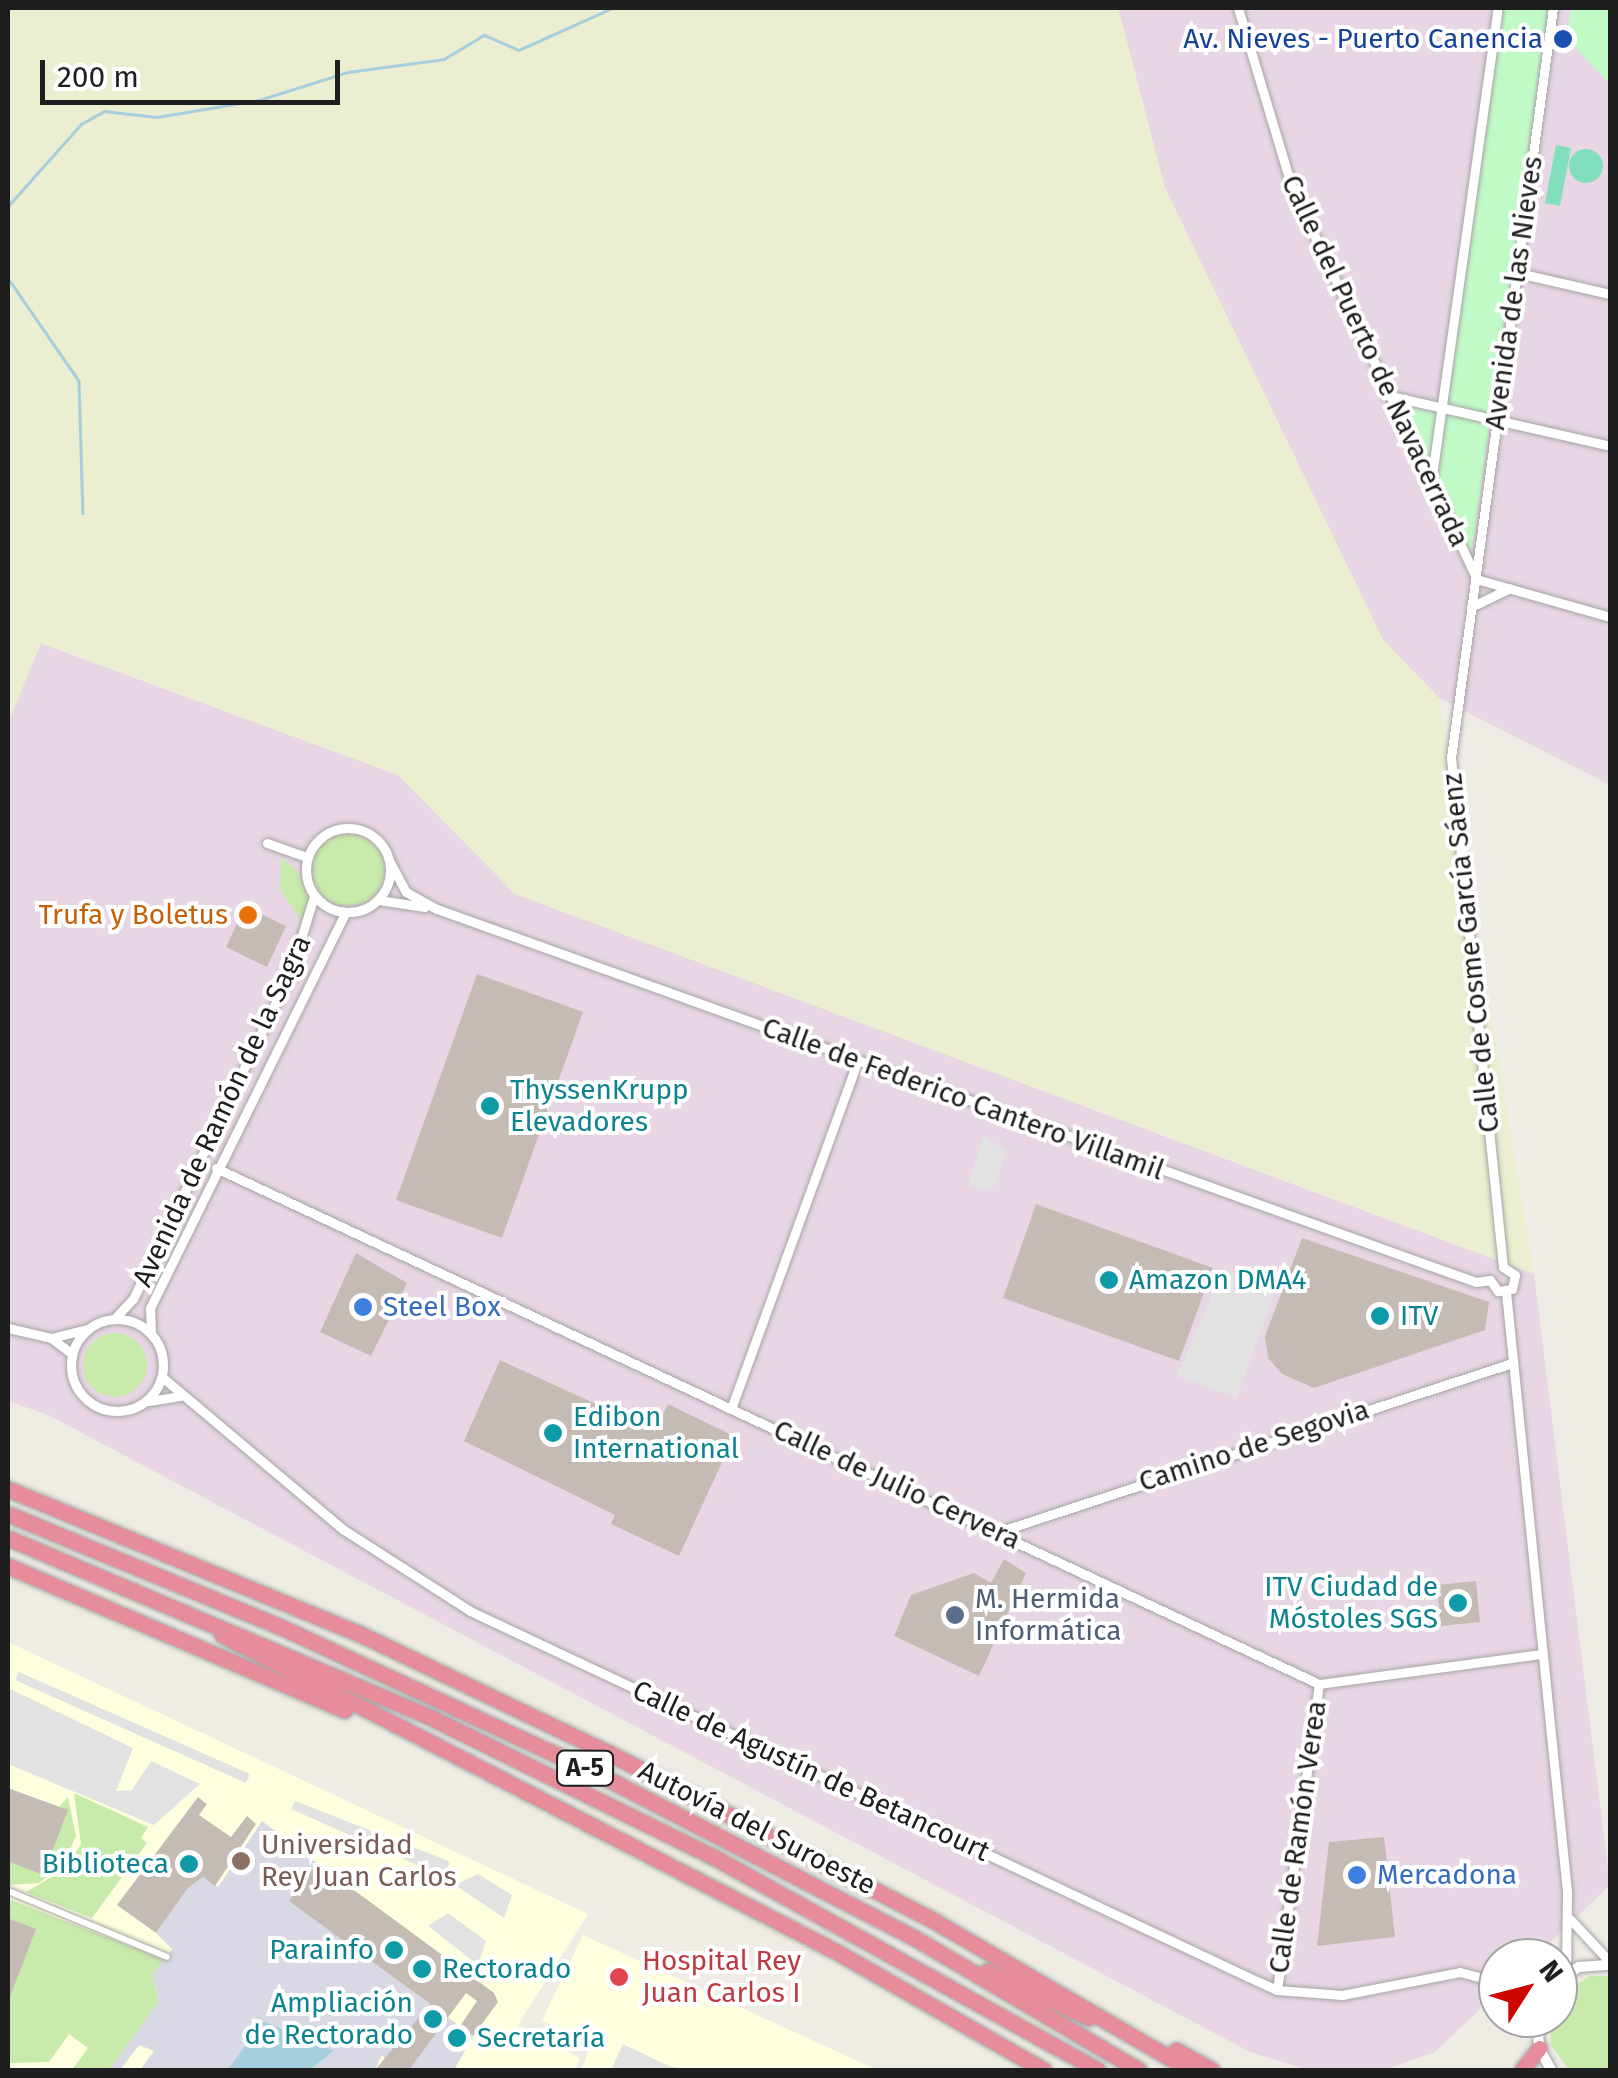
<!DOCTYPE html>
<meta charset="utf-8">
<style>
body{margin:0}
#map{position:relative;width:1618px;height:2078px;overflow:hidden;background:#efece5;font-family:"Fira Sans",sans-serif}
div>[style]{position:absolute}
.industrial>*{inset:0;background:#e9d6e5}
.education>*{inset:0;background:#feffde}
.farmland>*{inset:0;background:#ebeed0}
.grass>*{inset:0;background:#c8eaaa}
.round{border-radius:50%}
.park>*{inset:0;background:#c1fac7}
.pitch>*{inset:0;background:#82dfbe}
.parking>*{inset:0;background:#e2e2e2}
.plaza>*{inset:0;background:#d9d9e5}
.water>*{inset:0;background:#a5cfdd}
.stream>*{height:2.5px;margin:-1.25px;padding:0 1.25px;transform-origin:1.25px;border-radius:1.25px;background:#a5cfdd}
.building>*{inset:0;background:#c4bcb4}
.roads{filter:drop-shadow(0 0 2px #a5a5a5) drop-shadow(0 0 2px #a5a5a5)}
.pedestrian>*{height:6px;margin:-3px;padding:0 3px;transform-origin:3px;border-radius:3px;background:#fff}
.minor>*{height:9px;margin:-4.5px;padding:0 4.5px;transform-origin:4.5px;border-radius:4.5px;background:#fff}
.minor>.ring{margin:-4.5px;padding:0;box-sizing:content-box;background:none;border:9px solid #fff;border-radius:50%}
.tertiary>*{height:10px;margin:-5px;padding:0 5px;transform-origin:5px;border-radius:5px;background:#fff}
.motorway>*{height:15px;margin:-7.5px;padding:0 7.5px;transform-origin:7.5px;border-radius:7.5px;background:#e78c9a}
.dots>*{width:28px;height:28px;translate:-50% -50%;box-sizing:border-box;border:5px solid #fff;border-radius:50%}
span{translate:-50% -50%;white-space:nowrap;text-align:center;line-height:1.15;-webkit-text-stroke:8px #fff;paint-order:stroke}
.shield-label span{padding:2px 8px;background:#fff;border:2px solid;border-radius:8px;-webkit-text-stroke-width:0}
.shield-label{font-size:25px;color:#1e1e1e;font-weight:700}
.transit-label{font-size:28px;color:#164399}
.right{translate:-100% -50%;text-align:right}
.street-label{font-size:28px;color:#1e1e1e}
.food-label{font-size:28px;color:#c56008}
.culture-label{font-size:28px;color:#0d838f}
.left{translate:0 -50%;text-align:left}
.shop-label{font-size:28px;color:#366cbe}
.service-label{font-size:28px;color:#4e5e75}
.education-label{font-size:28px;color:#785e54}
.health-label{font-size:28px;color:#be3a42}
.frame{position:absolute;inset:0;border:10px solid #1e1e1e;pointer-events:none}
.north{position:absolute;left:1478px;top:1938px;width:100px;height:100px;box-sizing:border-box;background:#fff;border:2px solid #a5a5a5;border-radius:50%;rotate:54deg;font-size:28px;font-weight:700;line-height:40px;text-align:center;color:#1e1e1e}
.north::after{content:'';display:block;margin:auto;width:35px;height:45px;background:#cd0600;clip-path:polygon(50% 0,100% 100%,50% 72%,0 100%)}
.scale{position:absolute;left:40px;top:60px;width:300px;height:45px;box-sizing:border-box;border:5px solid #1e1e1e;border-top:0;padding-left:12px;font-size:30px;line-height:35px;white-space:nowrap;color:#1e1e1e;-webkit-text-stroke:8px #fff;paint-order:stroke}
</style>
<div id="map">
<div class="industrial">
<i style="clip-path:polygon(1118px 8px,1610px 8px,1610px 785px,1439px 698px,1383px 640px,1165px 188px)"></i>
<i style="clip-path:polygon(40px 643px,398px 775px,516px 894px,1534px 1274px,1610px 1885px,1534px 1958px,1498px 1958px,1498px 1992px,1435px 2052px,1384px 2070px,1308px 2070px,1250px 2052px,48px 1415px,8px 1401px,8px 723px)"></i>
</div>
<div class="education">
<i style="clip-path:polygon(8px 1642px,588px 1914px,518px 2025px,580px 2058px,575px 2070px,8px 2070px)"></i>
<i style="clip-path:polygon(583px 1935px,877px 2070px,581px 2070px,591px 2045px,542px 2020px)"></i>
</div>
<div class="farmland">
<i style="clip-path:polygon(8px 8px,1118px 8px,1165px 188px,1383px 640px,1439px 698px,1534px 1274px,515px 894px,398px 775px,41px 643px,8px 723px)"></i>
</div>
<div class="grass">
<i class="round" style="left:312px;top:834px;width:72px;height:72px"></i>
<i style="clip-path:polygon(281px 857px,298px 872px,309px 903px,305px 925px,280px 890px)"></i>
<i class="round" style="left:83px;top:1333px;width:64px;height:64px"></i>
<i style="clip-path:polygon(74px 1793px,148px 1827px,141px 1838px,147px 1843px,92px 1918px,26px 1892px,64px 1870px,81px 1844px)"></i>
<i style="clip-path:polygon(68px 1797px,76px 1836px,65px 1861px,39px 1883px,8px 1885px,8px 1865px)"></i>
<i style="clip-path:polygon(8px 1899px,165px 1960px,152px 1975px,159px 2001px,109px 2070px,72px 2070px,88px 2048px,69px 2034px,49px 2062px,8px 2063px,8px 2002px,35px 1929px,8px 1918px)"></i>
<i style="clip-path:polygon(1590px 1976px,1610px 1976px,1610px 2070px,1569px 2070px,1551px 2045px,1550px 2018px,1558px 2018px,1560px 1995px)"></i>
</div>
<div class="park">
<i style="clip-path:polygon(1503px 8px,1548px 9px,1472px 549px,1464px 549px,1395px 405px,1446px 414px)"></i>
<i style="clip-path:polygon(1571px 8px,1610px 8px,1610px 84px,1566px 38px)"></i>
</div>
<div class="pitch">
<i style="clip-path:polygon(1556px 145px,1571px 148px,1560px 206px,1545px 203px)"></i>
<i class="round" style="left:1569px;top:149px;width:34px;height:34px"></i>
</div>
<div class="parking">
<i style="clip-path:polygon(983px 1137px,1007px 1151px,994px 1186px,982px 1191px,968px 1185px)"></i>
<i style="clip-path:polygon(1223px 1269px,1276px 1288px,1237px 1398px,1177px 1376px)"></i>
<i style="clip-path:polygon(19px 1672px,250px 1774px,246px 1783px,15px 1680px)"></i>
<i style="clip-path:polygon(8px 1688px,133px 1748px,116px 1791px,132px 1790px,151px 1761px,200px 1784px,154px 1825px,8px 1764px)"></i>
<i style="clip-path:polygon(295px 1801px,441px 1858px,450px 1862px,444px 1877px,291px 1809px)"></i>
<i style="clip-path:polygon(478px 1874px,512px 1895px,504px 1918px,455px 1885px)"></i>
<i style="clip-path:polygon(448px 1913px,486px 1941px,478px 1965px,428px 1926px)"></i>
<i style="clip-path:polygon(623px 2044px,669px 2066px,687px 2070px,611px 2070px)"></i>
</div>
<div class="plaza">
<i style="clip-path:polygon(262px 1821px,317px 1863px,290px 1901px,473px 2036px,454px 2070px,393px 2070px,382px 2055px,375px 2070px,310px 2070px,333px 2052px,264px 2021px,227px 2070px,140px 2070px,154px 2051px,139px 2045px,120px 2070px,109px 2070px,159px 2001px,152px 1975px,172px 1949px,156px 1933px,188px 1888px,203px 1877px,218px 1887px)"></i>
</div>
<div class="water">
<i style="clip-path:polygon(264px 2021px,334px 2051px,310px 2070px,227px 2070px)"></i>
</div>
<div class="stream">
<i style="left:8px;top:206px;width:110px;rotate:-48.3deg"></i>
<i style="left:81px;top:124px;width:26px;rotate:-29deg"></i>
<i style="left:104px;top:111px;width:53px;rotate:6.5deg"></i>
<i style="left:157px;top:117px;width:103px;rotate:-9.5deg"></i>
<i style="left:259px;top:100px;width:93px;rotate:-17.5deg"></i>
<i style="left:348px;top:72px;width:97px;rotate:-7.7deg"></i>
<i style="left:444px;top:59px;width:47px;rotate:-31deg"></i>
<i style="left:484px;top:35px;width:38px;rotate:23deg"></i>
<i style="left:519px;top:50px;width:102px;rotate:-24.3deg"></i>
<i style="left:8px;top:278px;width:125px;rotate:55.4deg"></i>
<i style="left:79px;top:381px;width:132px;rotate:88.3deg"></i>
</div>
<div class="building">
<i style="clip-path:polygon(245px 906px,286px 926px,267px 967px,226px 947px)"></i>
<i style="clip-path:polygon(477px 974px,583px 1012px,502px 1238px,396px 1200px)"></i>
<i style="clip-path:polygon(1036px 1204px,1213px 1268px,1179px 1361px,1003px 1298px)"></i>
<i style="clip-path:polygon(1302px 1238px,1489px 1302px,1485px 1330px,1314px 1388px,1282px 1374px,1268px 1358px,1265px 1336px)"></i>
<i style="clip-path:polygon(356px 1253px,407px 1283px,371px 1356px,320px 1332px)"></i>
<i style="clip-path:polygon(500px 1360px,655px 1431px,668px 1404px,734px 1436px,679px 1556px,611px 1524px,615px 1515px,464px 1441px)"></i>
<i style="clip-path:polygon(1004px 1559px,1026px 1573px,979px 1676px,894px 1636px,911px 1595px,974px 1573px,991px 1583px)"></i>
<i style="clip-path:polygon(1476px 1581px,1480px 1622px,1441px 1626px,1437px 1585px)"></i>
<i style="clip-path:polygon(8px 1788px,68px 1810px,43px 1875px,8px 1861px)"></i>
<i style="clip-path:polygon(198px 1797px,207px 1804px,199px 1815px,231px 1837px,247px 1816px,256px 1824px,215px 1886px,203px 1877px,188px 1888px,156px 1933px,117px 1905px)"></i>
<i style="clip-path:polygon(1384px 1837px,1395px 1937px,1317px 1946px,1329px 1842px)"></i>
<i style="clip-path:polygon(317px 1863px,494px 1993px,498px 2002px,473px 2036px,467px 2032px,455px 2049px,448px 2044px,477px 2001px,466px 1993px,409px 2070px,375px 2070px,430px 2004px,289px 1901px)"></i>
<i style="clip-path:polygon(8px 1918px,36px 1929px,8px 2002px)"></i>
</div>
<div class="roads">
<div class="pedestrian">
<i style="left:8px;top:1891px;width:172px;rotate:22.5deg"></i>
</div>
<div class="minor">
<i style="left:1238px;top:8px;width:188px;rotate:73.3deg"></i>
<i style="left:1292px;top:188px;width:429px;rotate:64.7deg"></i>
<i style="left:1518px;top:273px;width:94px;rotate:12.9deg"></i>
<i style="left:1386px;top:395px;width:230px;rotate:12.8deg"></i>
<i style="left:1430px;top:490px;width:487px;rotate:-82deg"></i>
<i style="left:1476px;top:579px;width:139px;rotate:15.8deg"></i>
<i style="left:1471px;top:607px;width:43px;rotate:-26deg"></i>
<i class="ring" style="left:306px;top:828px;width:75px;height:75px"></i>
<i style="left:267px;top:843px;width:42px;rotate:19.3deg"></i>
<i style="left:390px;top:862px;width:34px;rotate:62deg"></i>
<i style="left:406px;top:892px;width:35px;rotate:29deg"></i>
<i style="left:437px;top:909px;width:1104px;rotate:19.75deg"></i>
<i style="left:1476px;top:1282px;width:14px;rotate:-8deg"></i>
<i style="left:379px;top:900px;width:46px;rotate:8.8deg"></i>
<i style="left:216px;top:1168px;width:1218px;rotate:25.07deg"></i>
<i style="left:1319px;top:1684px;width:225px;rotate:-7.7deg"></i>
<i style="left:1503px;top:1267px;width:512px;rotate:-95.83deg"></i>
<i style="left:1451px;top:758px;width:757px;rotate:-82.26deg"></i>
<i style="left:1490px;top:1280px;width:14px;rotate:54deg"></i>
<i style="left:1498px;top:1291px;width:14px;rotate:-8deg"></i>
<i style="left:1512px;top:1289px;width:14px;rotate:-78deg"></i>
<i style="left:1515px;top:1275px;width:14px;rotate:-146deg"></i>
<i style="left:1506px;top:1292px;width:603px;rotate:84.19deg"></i>
<i style="left:1567px;top:1892px;width:82px;rotate:90.7deg"></i>
<i style="left:115px;top:1318px;width:26px;rotate:-47deg"></i>
<i style="left:133px;top:1299px;width:367px;rotate:-64.3deg"></i>
<i style="left:292px;top:968px;width:75px;rotate:-73deg"></i>
<i class="ring" style="left:71px;top:1319px;width:83px;height:83px"></i>
<i style="left:8px;top:1328px;width:44px;rotate:13.1deg"></i>
<i style="left:51px;top:1338px;width:37px;rotate:-14deg"></i>
<i style="left:151px;top:1334px;width:26px;rotate:-92deg"></i>
<i style="left:150px;top:1308px;width:441px;rotate:-63.7deg"></i>
<i style="left:51px;top:1338px;width:26px;rotate:37deg"></i>
<i style="left:162px;top:1377px;width:238px;rotate:40.1deg"></i>
<i style="left:344px;top:1530px;width:150px;rotate:32.7deg"></i>
<i style="left:470px;top:1611px;width:860px;rotate:25.19deg"></i>
<i style="left:1248px;top:1977px;width:32px;rotate:24deg"></i>
<i style="left:1277px;top:1990px;width:65px;rotate:4.4deg"></i>
<i style="left:1342px;top:1995px;width:120px;rotate:-11deg"></i>
<i style="left:1460px;top:1972px;width:39px;rotate:15deg"></i>
<i style="left:149px;top:1401px;width:31px;rotate:-9deg"></i>
<i style="left:731px;top:1409px;width:369px;rotate:-70deg"></i>
<i style="left:998px;top:1532px;width:541px;rotate:-18.2deg"></i>
<i style="left:1569px;top:1918px;width:60px;rotate:47deg"></i>
<i style="left:1277px;top:1990px;width:309px;rotate:-82.2deg"></i>
</div>
<div class="tertiary">
<i style="left:1558px;top:1980px;width:25px;rotate:-32deg"></i>
<i style="left:1579px;top:1967px;width:31px;rotate:-4deg"></i>
<i style="left:1537px;top:2018px;width:30px;rotate:86deg"></i>
<i style="left:1539px;top:2048px;width:25px;rotate:61deg"></i>
</div>
<div class="motorway">
<i style="left:8px;top:1489px;width:378px;rotate:22.4deg"></i>
<i style="left:358px;top:1633px;width:278px;rotate:25.6deg"></i>
<i style="left:609px;top:1753px;width:368px;rotate:27.3deg"></i>
<i style="left:936px;top:1922px;width:294px;rotate:30.2deg"></i>
<i style="left:8px;top:1514px;width:295px;rotate:22.5deg"></i>
<i style="left:281px;top:1627px;width:356px;rotate:24.9deg"></i>
<i style="left:604px;top:1777px;width:348px;rotate:27.4deg"></i>
<i style="left:913px;top:1937px;width:262px;rotate:30.5deg"></i>
<i style="left:8px;top:1538px;width:465px;rotate:23deg"></i>
<i style="left:436px;top:1720px;width:316px;rotate:26.3deg"></i>
<i style="left:719px;top:1860px;width:433px;rotate:29deg"></i>
<i style="left:8px;top:1566px;width:366px;rotate:23.2deg"></i>
<i style="left:222px;top:1635px;width:692px;rotate:27.27deg"></i>
<i style="left:837px;top:1952px;width:238px;rotate:29.7deg"></i>
<i style="left:987px;top:1971px;width:112px;rotate:24.7deg"></i>
<i style="left:1176px;top:2050px;width:41px;rotate:29.1deg"></i>
<i style="left:1522px;top:2070px;width:28px;rotate:-52deg"></i>
</div>
</div>
<div class="dots">
<i style="left:1563px;top:39px;background:#1a4fb4"></i>
<i style="left:248px;top:915px;background:#e8710a"></i>
<i style="left:490px;top:1106px;background:#0f9aa8"></i>
<i style="left:1109px;top:1280px;background:#0f9aa8"></i>
<i style="left:363px;top:1307px;background:#3f7fe0"></i>
<i style="left:1380px;top:1316px;background:#0f9aa8"></i>
<i style="left:553px;top:1433px;background:#0f9aa8"></i>
<i style="left:1458px;top:1603px;background:#0f9aa8"></i>
<i style="left:955px;top:1615px;background:#5c6f8a"></i>
<i style="left:241px;top:1861px;background:#8d6e63"></i>
<i style="left:189px;top:1864px;background:#0f9aa8"></i>
<i style="left:1357px;top:1875px;background:#3f7fe0"></i>
<i style="left:394px;top:1950px;background:#0f9aa8"></i>
<i style="left:422px;top:1969px;background:#0f9aa8"></i>
<i style="left:619px;top:1977px;background:#e0444e"></i>
<i style="left:433px;top:2019px;background:#0f9aa8"></i>
<i style="left:457px;top:2038px;background:#0f9aa8"></i>
</div>
<div class="shield-label">
<span style="left:585px;top:1768px">A-5</span>
</div>
<div class="transit-label">
<span class="right" style="left:1543px;top:39px">Av. Nieves - Puerto Canencia</span>
</div>
<div class="street-label">
<span style="left:1514px;top:293px;rotate:-82deg">Avenida de las Nieves</span>
<span style="left:1375px;top:361px;rotate:65deg">Calle del Puerto de Navacerrada</span>
<span style="left:1471px;top:953px;rotate:-96deg">Calle de Cosme García Sáenz</span>
<span style="left:963px;top:1099px;rotate:20deg">Calle de Federico Cantero Villamil</span>
<span style="left:222px;top:1111px;rotate:-65deg">Avenida de Ramón de la Sagra</span>
<span style="left:1254px;top:1446px;rotate:-18deg">Camino de Segovia</span>
<span style="left:897px;top:1485px;rotate:25deg">Calle de Julio Cervera</span>
<span style="left:811px;top:1771px;rotate:25deg">Calle de Agustín de Betancourt</span>
<span style="left:757px;top:1828px;rotate:27deg">Autovía del Suroeste</span>
<span style="left:1298px;top:1837px;rotate:-82deg">Calle de Ramón Verea</span>
</div>
<div class="food-label">
<span class="right" style="left:228px;top:915px">Trufa y Boletus</span>
</div>
<div class="culture-label">
<span class="left" style="left:510px;top:1106px">ThyssenKrupp<br>Elevadores</span>
<span class="left" style="left:1129px;top:1280px">Amazon DMA4</span>
<span class="left" style="left:1400px;top:1316px">ITV</span>
<span class="left" style="left:573px;top:1433px">Edibon<br>International</span>
<span class="right" style="left:1438px;top:1603px">ITV Ciudad de<br>Móstoles SGS</span>
<span class="right" style="left:169px;top:1864px">Biblioteca</span>
<span class="right" style="left:374px;top:1950px">Parainfo</span>
<span class="left" style="left:442px;top:1969px">Rectorado</span>
<span class="right" style="left:413px;top:2019px">Ampliación<br>de Rectorado</span>
<span class="left" style="left:477px;top:2038px">Secretaría</span>
</div>
<div class="shop-label">
<span class="left" style="left:383px;top:1307px">Steel Box</span>
<span class="left" style="left:1377px;top:1875px">Mercadona</span>
</div>
<div class="service-label">
<span class="left" style="left:975px;top:1615px">M. Hermida<br>Informática</span>
</div>
<div class="education-label">
<span class="left" style="left:261px;top:1861px">Universidad<br>Rey Juan Carlos</span>
</div>
<div class="health-label">
<span class="left" style="left:642px;top:1977px">Hospital Rey<br>Juan Carlos I</span>
</div>
<div class="frame"></div>
<div class="north">N</div>
<div class="scale">200 m</div>
</div>
